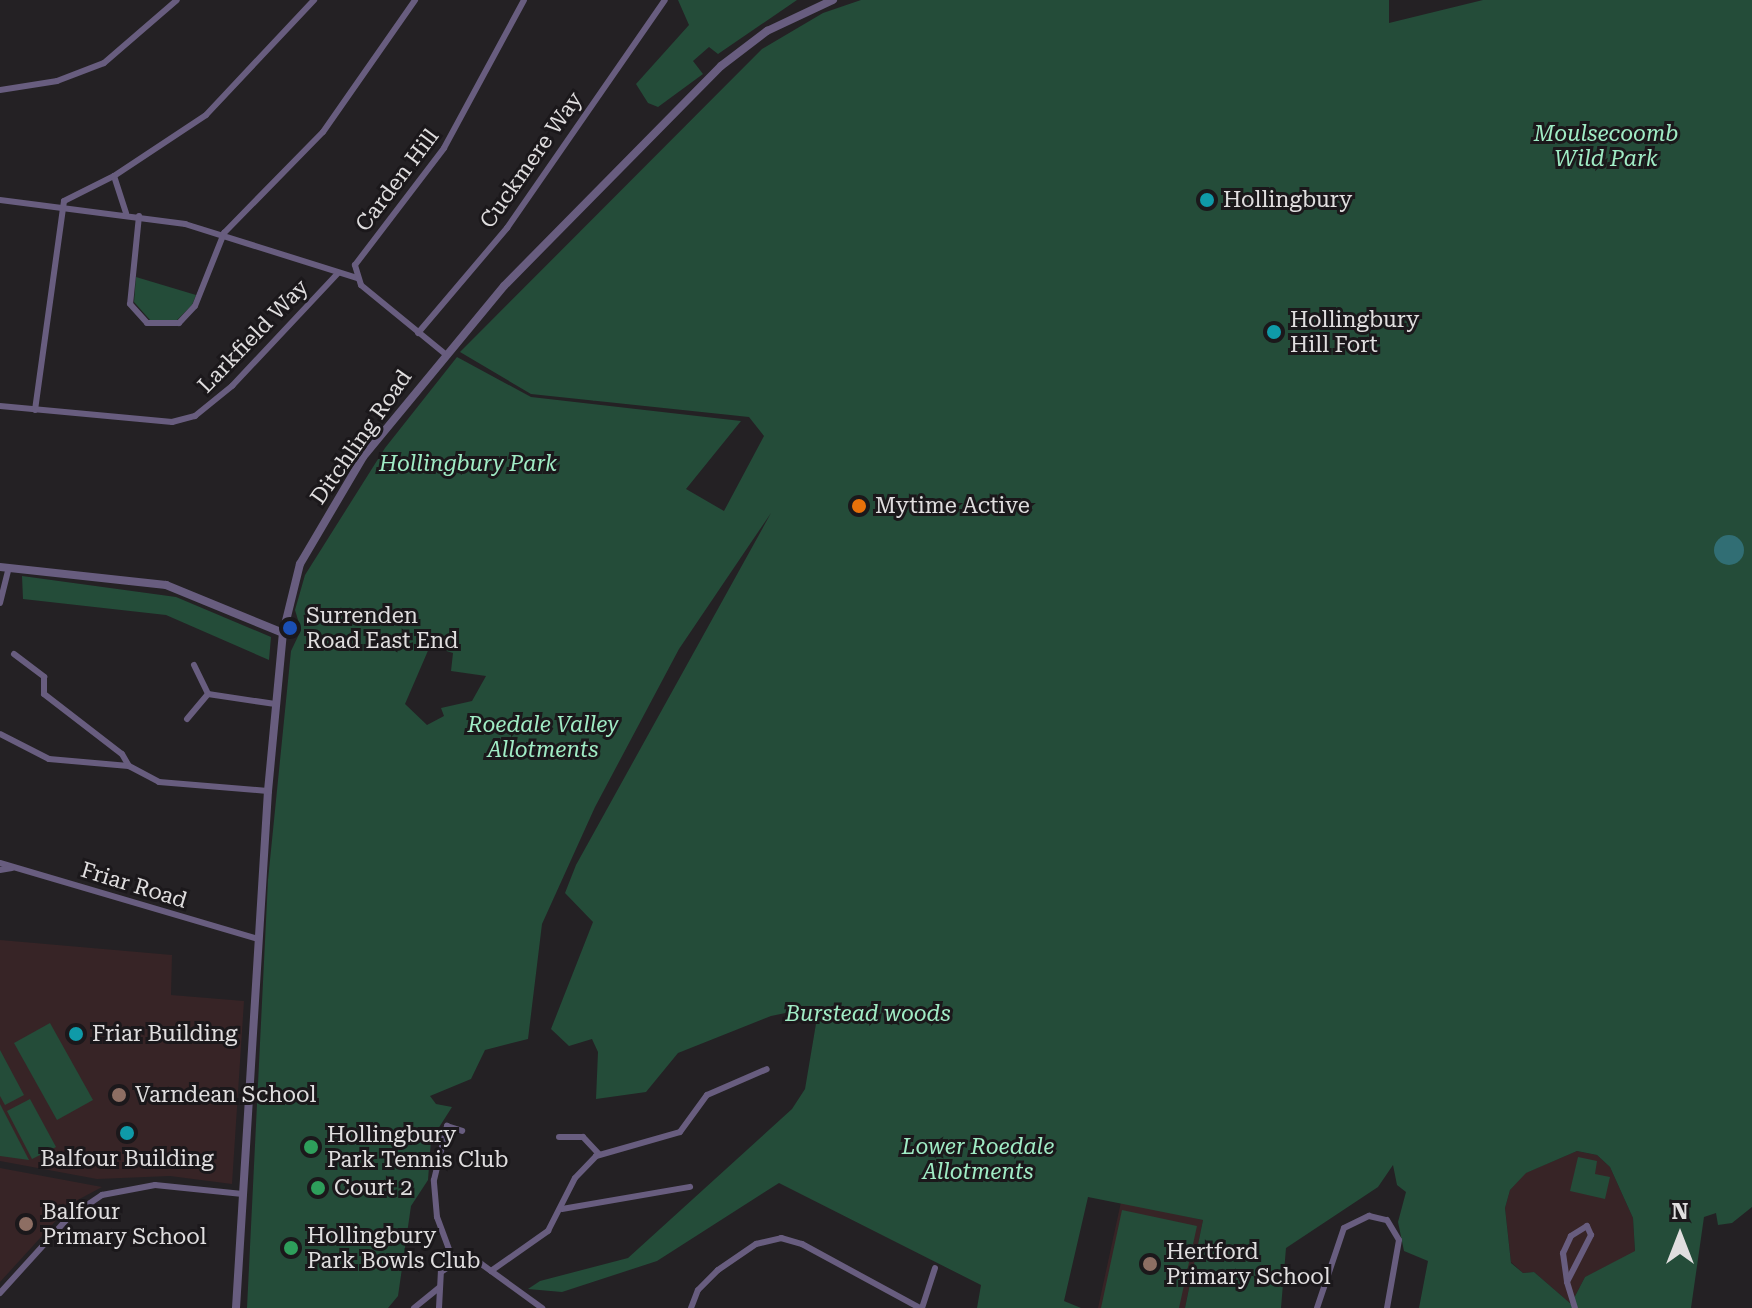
<!DOCTYPE html>
<style>
body{margin:0}
#map{position:relative;width:1752px;height:1308px;overflow:hidden;background:#242124;font-family:"Roboto Serif",serif}
div>[style]{position:absolute}
.education>*{inset:0;background:#372426}
.green>*{inset:0;background:#244c39}
.water>*{inset:0;background:#316e74}
.round{border-radius:50%}
.minor>*{height:6px;margin:-3px;padding:0 3px;transform-origin:3px;border-radius:3px;background:#685d7f}
.tertiary>*{height:8px;margin:-4px;padding:0 4px;transform-origin:4px;border-radius:4px;background:#685d7f}
.dots>*{width:22px;height:22px;translate:-50% -50%;box-sizing:border-box;border:4px solid #1b181b;border-radius:50%}
span{translate:-50% -50%;white-space:nowrap;text-align:center;line-height:1.15;-webkit-text-stroke:6px #1b181b;paint-order:stroke}
.park-label{font-size:22px;color:#a0ecc5;font-style:italic}
.street-label{font-size:22px;color:#e0dedf}
.poi-label{font-size:22px;color:#e0dedf}
.left{translate:0 -50%;text-align:left}
.north{position:absolute;left:1640px;top:1196px;width:80px;height:80px;-webkit-text-stroke:6px #1b181b;paint-order:stroke;rotate:0deg;font-size:22px;font-weight:700;line-height:32px;text-align:center;color:#e0dedf}
.north::after{content:'';display:block;margin:auto;width:28px;height:36px;background:#e0dedf;clip-path:polygon(50% 0,100% 100%,50% 72%,0 100%)}
</style>
<div id="map">
<div class="education">
<i style="clip-path:polygon(0 940px,172px 955px,171px 995px,244px 1001px,232px 1184px,170px 1176px,97px 1179px,0 1161px)"></i>
<i style="clip-path:polygon(1577px 1151px,1597px 1155px,1610px 1167px,1633px 1218px,1635px 1252px,1585px 1277px,1571px 1304px,1534px 1272px,1523px 1273px,1511px 1262px,1505px 1208px,1510px 1190px,1525px 1173px)"></i>
<i style="clip-path:polygon(0 1168px,102px 1187px,72px 1203px,0 1282px)"></i>
<i style="clip-path:polygon(1121px 1202px,1203px 1220px,1185px 1308px,1098px 1308px)"></i>
</div>
<div class="green">
<i style="clip-path:polygon(678px 0,797px 0,718px 54px,709px 47px,693px 61px,703px 74px,658px 107px,648px 103px,636px 84px,689px 25px)"></i>
<i style="clip-path:polygon(evenodd,861px 0,1389px 0,1389px 23px,1483px 0,1752px 0,1752px 1207px,1732px 1223px,1718px 1225px,1716px 1213px,1704px 1217px,1691px 1308px,1419px 1308px,1428px 1261px,1404px 1251px,1398px 1222px,1406px 1192px,1397px 1185px,1393px 1165px,1378px 1187px,1286px 1248px,1281px 1308px,1185px 1308px,1203px 1220px,1088px 1197px,1064px 1301px,1081px 1308px,977px 1308px,981px 1285px,779px 1183px,657px 1261px,562px 1292px,528px 1289px,540px 1281px,628px 1258px,792px 1109px,805px 1089px,819px 1006px,771px 1016px,678px 1053px,646px 1092px,596px 1099px,598px 1052px,592px 1039px,569px 1046px,551px 1029px,593px 922px,565px 893px,576px 865px,771px 513px,679px 649px,595px 807px,542px 924px,528px 1039px,485px 1050px,471px 1079px,430px 1096px,436px 1104px,452px 1107px,431px 1140px,428px 1180px,411px 1206px,398px 1296px,388px 1308px,247px 1308px,268px 880px,291px 651px,301px 630px,295px 610px,305px 575px,385px 448px,457px 357px,531px 397px,741px 421px,686px 489px,724px 511px,764px 436px,749px 417px,531px 394px,460px 352px,762px 49px,823px 13px,861px 0,430px 646px,453px 653px,451px 671px,486px 676px,472px 701px,441px 708px,444px 716px,427px 725px,405px 704px,430px 646px,861px 0,1577px 1151px,1597px 1155px,1610px 1167px,1633px 1218px,1635px 1251px,1585px 1277px,1571px 1304px,1534px 1272px,1523px 1273px,1511px 1263px,1505px 1208px,1510px 1190px,1526px 1173px,1577px 1151px)"></i>
<i style="clip-path:polygon(136px 277px,196px 295px,192px 305px,177px 320px,150px 320px,134px 302px)"></i>
<i style="clip-path:polygon(22px 576px,176px 597px,271px 637px,269px 660px,166px 615px,23px 599px)"></i>
<i style="clip-path:polygon(50px 1023px,93px 1100px,57px 1120px,14px 1043px)"></i>
<i style="clip-path:polygon(0 1050px,24px 1095px,5px 1105px,0 1096px)"></i>
<i style="clip-path:polygon(30px 1099px,56px 1147px,32px 1159px,7px 1111px)"></i>
<i style="clip-path:polygon(0 1104px,29px 1160px,0 1156px)"></i>
<i style="clip-path:polygon(1578px 1157px,1597px 1161px,1595px 1174px,1610px 1177px,1605px 1199px,1570px 1191px)"></i>
<i style="clip-path:polygon(1122px 1210px,1197px 1226px,1179px 1308px,1101px 1308px)"></i>
</div>
<div class="water">
<i class="round" style="left:1714px;top:535px;width:30px;height:30px"></i>
</div>
<div class="minor">
<i style="left:0;top:90px;width:58px;rotate:-9deg"></i>
<i style="left:57px;top:81px;width:50px;rotate:-21deg"></i>
<i style="left:104px;top:63px;width:96px;rotate:-40.8deg"></i>
<i style="left:114px;top:176px;width:39px;rotate:72deg"></i>
<i style="left:0;top:200px;width:187px;rotate:7.4deg"></i>
<i style="left:185px;top:224px;width:180px;rotate:17.4deg"></i>
<i style="left:139px;top:216px;width:88px;rotate:95.8deg"></i>
<i style="left:130px;top:304px;width:25px;rotate:48deg"></i>
<i style="left:147px;top:323px;width:32px"></i>
<i style="left:179px;top:323px;width:23px;rotate:-47deg"></i>
<i style="left:195px;top:306px;width:79px;rotate:-68.3deg"></i>
<i style="left:224px;top:233px;width:141px;rotate:-45.6deg"></i>
<i style="left:323px;top:132px;width:161px;rotate:-55.1deg"></i>
<i style="left:418px;top:333px;width:138px;rotate:-49.7deg"></i>
<i style="left:507px;top:228px;width:277px;rotate:-55.3deg"></i>
<i style="left:444px;top:353px;width:107px;rotate:-140.7deg"></i>
<i style="left:361px;top:285px;width:21px;rotate:-107deg"></i>
<i style="left:355px;top:265px;width:147px;rotate:-52.7deg"></i>
<i style="left:444px;top:148px;width:168px;rotate:-61.6deg"></i>
<i style="left:0;top:406px;width:173px;rotate:5.3deg"></i>
<i style="left:172px;top:422px;width:24px;rotate:-15deg"></i>
<i style="left:195px;top:416px;width:48px;rotate:-39deg"></i>
<i style="left:232px;top:386px;width:154px;rotate:-46.8deg"></i>
<i style="left:35px;top:410px;width:211px;rotate:-82.1deg"></i>
<i style="left:64px;top:201px;width:56px;rotate:-26.6deg"></i>
<i style="left:114px;top:176px;width:110px;rotate:-33.5deg"></i>
<i style="left:206px;top:115px;width:158px;rotate:-46.8deg"></i>
<i style="left:0;top:603px;width:36px;rotate:-76deg"></i>
<i style="left:14px;top:654px;width:38px;rotate:37deg"></i>
<i style="left:44px;top:677px;width:17px;rotate:90deg"></i>
<i style="left:44px;top:694px;width:98px;rotate:37.6deg"></i>
<i style="left:122px;top:754px;width:14px;rotate:60deg"></i>
<i style="left:194px;top:665px;width:32px;rotate:64deg"></i>
<i style="left:208px;top:694px;width:68px;rotate:8.5deg"></i>
<i style="left:187px;top:719px;width:33px;rotate:-50deg"></i>
<i style="left:0;top:734px;width:55px;rotate:27deg"></i>
<i style="left:49px;top:759px;width:80px;rotate:5deg"></i>
<i style="left:129px;top:766px;width:34px;rotate:28deg"></i>
<i style="left:159px;top:782px;width:109px;rotate:4.7deg"></i>
<i style="left:0;top:863px;width:269px;rotate:16.4deg"></i>
<i style="left:0;top:870px;width:12px;rotate:-9deg"></i>
<i style="left:559px;top:1137px;width:24px"></i>
<i style="left:583px;top:1137px;width:23px;rotate:47deg"></i>
<i style="left:562px;top:1209px;width:130px;rotate:-9.8deg"></i>
<i style="left:453px;top:1260px;width:46px;rotate:-110.4deg"></i>
<i style="left:437px;top:1217px;width:37px;rotate:-95deg"></i>
<i style="left:434px;top:1180px;width:56px;rotate:-76.5deg"></i>
<i style="left:447px;top:1126px;width:16px;rotate:18deg"></i>
<i style="left:491px;top:1271px;width:70px;rotate:-35.1deg"></i>
<i style="left:548px;top:1231px;width:59px;rotate:-63deg"></i>
<i style="left:575px;top:1178px;width:30px;rotate:-46deg"></i>
<i style="left:596px;top:1156px;width:87px;rotate:-15.9deg"></i>
<i style="left:680px;top:1132px;width:46px;rotate:-53.9deg"></i>
<i style="left:707px;top:1095px;width:65px;rotate:-23.4deg"></i>
<i style="left:1567px;top:1282px;width:53px;rotate:-62.9deg"></i>
<i style="left:1591px;top:1235px;width:10px;rotate:-114deg"></i>
<i style="left:1587px;top:1226px;width:19px;rotate:148deg"></i>
<i style="left:1571px;top:1236px;width:19px;rotate:115deg"></i>
<i style="left:1563px;top:1253px;width:29px;rotate:82deg"></i>
<i style="left:1567px;top:1282px;width:27px;rotate:73deg"></i>
<i style="left:0;top:1293px;width:101px;rotate:-47.8deg"></i>
<i style="left:68px;top:1218px;width:41px;rotate:-34.1deg"></i>
<i style="left:102px;top:1195px;width:54px;rotate:-10.7deg"></i>
<i style="left:155px;top:1185px;width:88px;rotate:5.8deg"></i>
<i style="left:414px;top:1308px;width:32px;rotate:-39deg"></i>
<i style="left:439px;top:1308px;width:36px;rotate:-87deg"></i>
<i style="left:441px;top:1272px;width:25px;rotate:-34deg"></i>
<i style="left:462px;top:1258px;width:19px;rotate:16deg"></i>
<i style="left:480px;top:1263px;width:77px;rotate:36deg"></i>
<i style="left:691px;top:1308px;width:19px;rotate:-69deg"></i>
<i style="left:698px;top:1290px;width:28px;rotate:-45deg"></i>
<i style="left:718px;top:1270px;width:46px;rotate:-34.4deg"></i>
<i style="left:756px;top:1244px;width:26px;rotate:-13deg"></i>
<i style="left:781px;top:1238px;width:22px;rotate:16deg"></i>
<i style="left:802px;top:1244px;width:134px;rotate:28.5deg"></i>
<i style="left:922px;top:1308px;width:42px;rotate:-72deg"></i>
<i style="left:1317px;top:1308px;width:84px;rotate:-71.4deg"></i>
<i style="left:1344px;top:1228px;width:28px;rotate:-26deg"></i>
<i style="left:1369px;top:1216px;width:18px;rotate:13deg"></i>
<i style="left:1387px;top:1220px;width:23px;rotate:59deg"></i>
<i style="left:1399px;top:1240px;width:69px;rotate:100deg"></i>
</div>
<div class="tertiary">
<i style="left:0;top:567px;width:167px;rotate:6.2deg"></i>
<i style="left:166px;top:585px;width:126px;rotate:22.3deg"></i>
<i style="left:236px;top:1308px;width:518px;rotate:-86.46deg"></i>
<i style="left:268px;top:791px;width:159px;rotate:-84.6deg"></i>
<i style="left:283px;top:633px;width:71px;rotate:-76.2deg"></i>
<i style="left:300px;top:564px;width:124px;rotate:-59.5deg"></i>
<i style="left:363px;top:457px;width:222px;rotate:-50.5deg"></i>
<i style="left:504px;top:286px;width:309px;rotate:-45.4deg"></i>
<i style="left:721px;top:66px;width:58px;rotate:-37.3deg"></i>
<i style="left:767px;top:31px;width:73px;rotate:-25.2deg"></i>
</div>
<div class="dots">
<i style="left:1207px;top:200px;background:#0f9aa8"></i>
<i style="left:1274px;top:332px;background:#0f9aa8"></i>
<i style="left:859px;top:506px;background:#e8710a"></i>
<i style="left:290px;top:628px;background:#1a4fb4"></i>
<i style="left:76px;top:1034px;background:#0f9aa8"></i>
<i style="left:119px;top:1095px;background:#8d6e63"></i>
<i style="left:127px;top:1133px;background:#0f9aa8"></i>
<i style="left:311px;top:1147px;background:#2e9e5b"></i>
<i style="left:318px;top:1188px;background:#2e9e5b"></i>
<i style="left:26px;top:1224px;background:#8d6e63"></i>
<i style="left:291px;top:1248px;background:#2e9e5b"></i>
<i style="left:1150px;top:1264px;background:#8d6e63"></i>
</div>
<div class="park-label">
<span style="left:1606px;top:146px">Moulsecoomb<br>Wild Park</span>
<span style="left:468px;top:464px">Hollingbury Park</span>
<span style="left:543px;top:737px">Roedale Valley<br>Allotments</span>
<span style="left:868px;top:1014px">Burstead woods</span>
<span style="left:978px;top:1159px">Lower Roedale<br>Allotments</span>
</div>
<div class="street-label">
<span style="left:531px;top:160px;rotate:-55deg">Cuckmere Way</span>
<span style="left:397px;top:180px;rotate:-53deg">Carden Hill</span>
<span style="left:253px;top:336px;rotate:-46deg">Larkfield Way</span>
<span style="left:361px;top:437px;rotate:-55deg">Ditchling Road</span>
<span style="left:134px;top:885px;rotate:17deg">Friar Road</span>
</div>
<div class="poi-label">
<span class="left" style="left:1223px;top:200px">Hollingbury</span>
<span class="left" style="left:1290px;top:332px">Hollingbury<br>Hill Fort</span>
<span class="left" style="left:875px;top:506px">Mytime Active</span>
<span class="left" style="left:306px;top:628px">Surrenden<br>Road East End</span>
<span class="left" style="left:92px;top:1034px">Friar Building</span>
<span class="left" style="left:135px;top:1095px">Varndean School</span>
<span class="left" style="left:327px;top:1147px">Hollingbury<br>Park Tennis Club</span>
<span style="left:127px;top:1159px">Balfour Building</span>
<span class="left" style="left:334px;top:1188px">Court 2</span>
<span class="left" style="left:42px;top:1224px">Balfour<br>Primary School</span>
<span class="left" style="left:307px;top:1248px">Hollingbury<br>Park Bowls Club</span>
<span class="left" style="left:1166px;top:1264px">Hertford<br>Primary School</span>
</div>
<div class="north">N</div>
</div>
